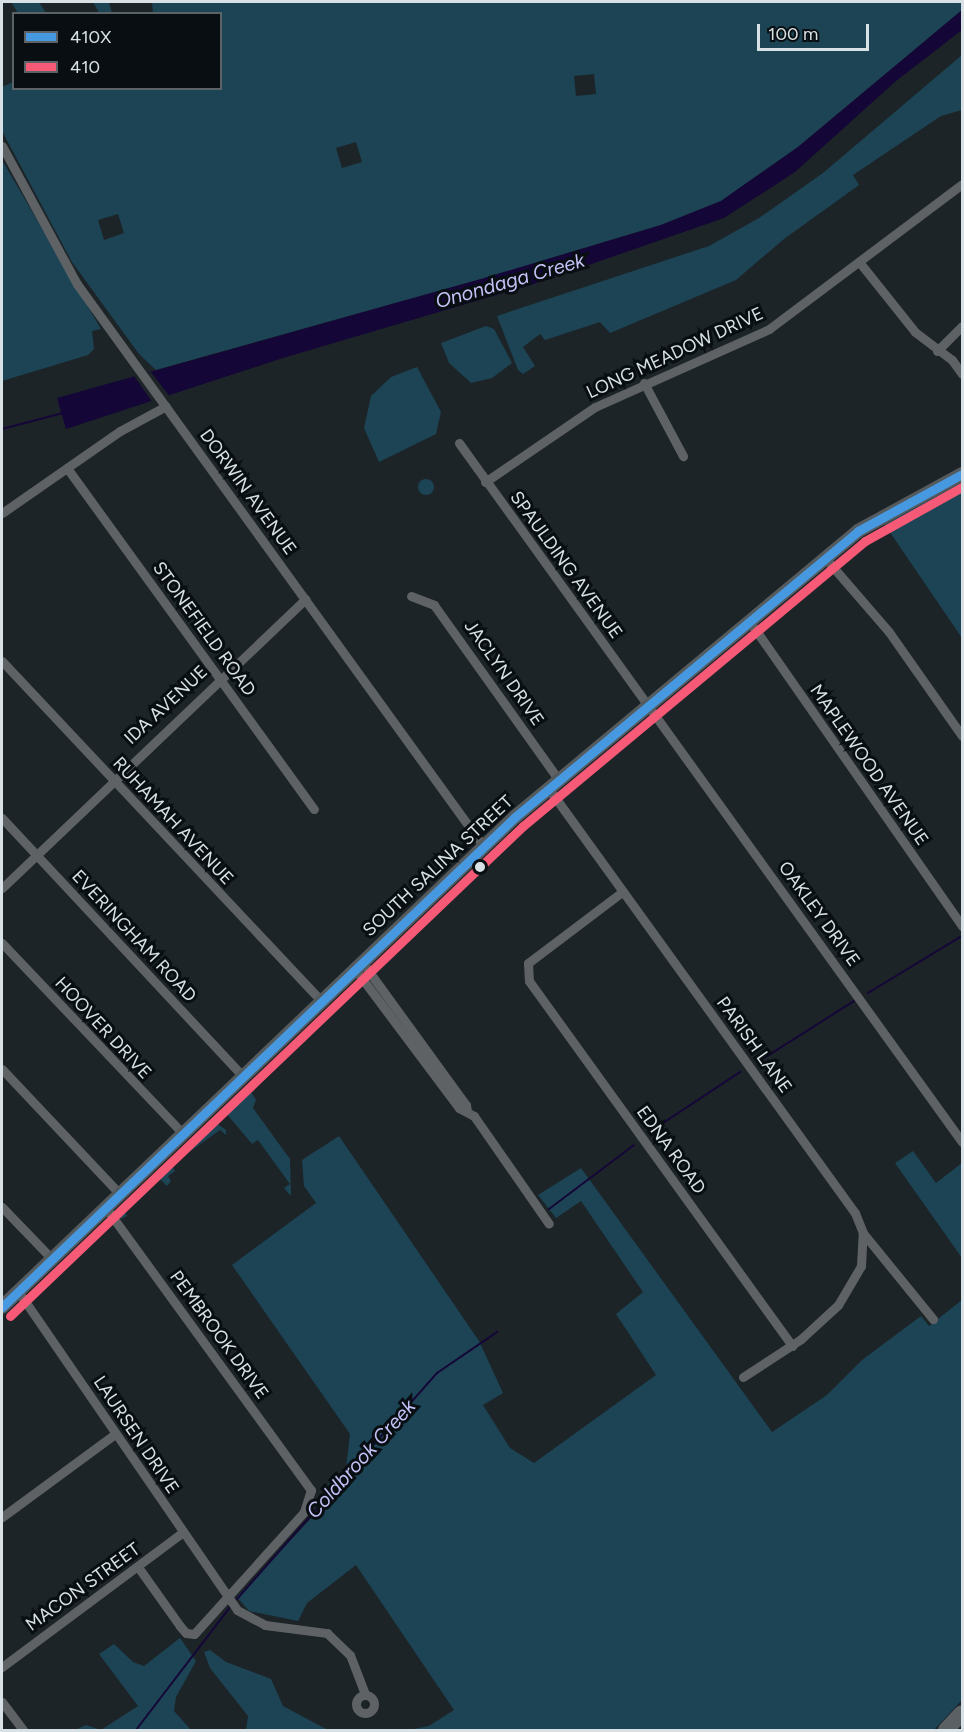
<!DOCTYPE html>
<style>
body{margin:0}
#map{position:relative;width:964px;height:1732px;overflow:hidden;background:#1c2428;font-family:Figtree,sans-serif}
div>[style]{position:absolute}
.green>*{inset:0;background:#1c4455}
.round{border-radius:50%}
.water>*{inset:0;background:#140637}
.pier>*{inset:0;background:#1c2428}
.stream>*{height:2px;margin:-1px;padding:0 1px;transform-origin:1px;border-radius:1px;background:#140637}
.street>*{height:9px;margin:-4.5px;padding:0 4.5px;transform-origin:4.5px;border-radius:4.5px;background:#5f6264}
.street>.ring{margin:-4.5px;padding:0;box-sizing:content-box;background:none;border:9px solid #5f6264;border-radius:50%}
.primary>*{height:14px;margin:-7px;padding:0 7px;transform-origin:7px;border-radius:7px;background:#555a5d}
.highway>*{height:16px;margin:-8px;padding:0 8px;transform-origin:8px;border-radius:8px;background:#5b6064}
.bus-1>*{height:9px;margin:-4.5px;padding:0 4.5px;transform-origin:4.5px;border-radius:4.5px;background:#4699e1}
.bus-2>*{height:9px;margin:-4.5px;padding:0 4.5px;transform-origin:4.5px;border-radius:4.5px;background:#f75a77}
.dots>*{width:16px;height:16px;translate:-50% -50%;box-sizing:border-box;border:3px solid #080e11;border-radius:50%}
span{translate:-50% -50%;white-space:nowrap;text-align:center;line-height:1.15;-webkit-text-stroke:6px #080e11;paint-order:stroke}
.street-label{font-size:18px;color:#d8e2e6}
.water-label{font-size:20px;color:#c4c1f7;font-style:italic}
.frame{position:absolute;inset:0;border:3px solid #d8e2e6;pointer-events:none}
.legend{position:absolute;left:12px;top:12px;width:210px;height:78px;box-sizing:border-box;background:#080e11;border:2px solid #5b6366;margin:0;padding:8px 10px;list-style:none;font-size:18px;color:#d8e2e6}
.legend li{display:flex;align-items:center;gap:12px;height:30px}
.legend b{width:30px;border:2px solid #5b6366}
.scale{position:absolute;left:757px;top:24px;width:112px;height:27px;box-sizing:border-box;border:3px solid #d8e2e6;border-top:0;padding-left:8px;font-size:18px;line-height:21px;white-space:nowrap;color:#d8e2e6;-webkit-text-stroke:4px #080e11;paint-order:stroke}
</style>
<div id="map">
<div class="green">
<i style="clip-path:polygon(11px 2px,39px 2px,46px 13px,18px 13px)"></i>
<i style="clip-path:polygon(93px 2px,109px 2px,112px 13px,99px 13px)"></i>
<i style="clip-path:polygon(evenodd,152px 2px,962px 2px,962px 10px,798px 147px,721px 201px,661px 225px,481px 279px,156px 370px,139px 354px,72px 262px,2px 131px,2px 87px,13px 82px,14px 88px,220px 88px,220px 14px,153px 13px,152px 2px,594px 74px,596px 94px,576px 96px,574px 76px,594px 74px,152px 2px,356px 142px,362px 162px,342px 168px,336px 148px,356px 142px,152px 2px,118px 214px,124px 233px,104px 240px,98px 220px,118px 214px)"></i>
<i style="clip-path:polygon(962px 55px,962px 110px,941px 116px,853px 175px,859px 185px,784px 239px,736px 280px,610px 333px,600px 322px,545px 340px,540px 334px,523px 347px,535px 366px,523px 374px,518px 370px,497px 316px,709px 246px,759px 218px,823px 173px)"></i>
<i style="clip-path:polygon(2px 160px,101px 329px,92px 331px,94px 349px,88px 355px,2px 381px)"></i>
<i style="clip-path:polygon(486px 326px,494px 329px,512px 363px,492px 378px,471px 383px,449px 363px,441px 343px)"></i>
<i style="clip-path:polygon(417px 367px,441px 412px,436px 434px,379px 462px,364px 428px,371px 396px,391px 377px)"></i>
<i class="round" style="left:418px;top:479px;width:16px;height:16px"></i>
<i style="clip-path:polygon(962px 481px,962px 638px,883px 522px)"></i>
<i style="clip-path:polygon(247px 1086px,256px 1100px,253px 1108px,290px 1159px,291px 1196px,284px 1188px,290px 1184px,258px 1140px,252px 1144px,225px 1112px,225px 1107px)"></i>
<i style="clip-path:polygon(212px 1120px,226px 1130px,226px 1135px,220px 1130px,171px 1165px,175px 1171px,168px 1176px,171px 1181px,167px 1186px,156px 1175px,122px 1207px,127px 1216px,121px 1219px,117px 1213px,120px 1207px)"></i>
<i style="clip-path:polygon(339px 1136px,479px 1341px,503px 1393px,483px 1405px,510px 1448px,534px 1463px,656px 1375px,616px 1314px,643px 1292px,581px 1201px,556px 1218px,538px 1195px,581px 1168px,772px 1432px,827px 1395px,862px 1360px,921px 1316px,929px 1326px,962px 1300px,962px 1700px,934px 1730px,409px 1730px,429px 1726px,454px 1710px,356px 1565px,307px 1603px,298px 1621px,249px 1611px,237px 1597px,318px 1511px,324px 1488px,346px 1468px,350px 1434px,232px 1265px,316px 1203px,304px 1186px,302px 1160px)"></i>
<i style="clip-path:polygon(913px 1151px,936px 1183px,962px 1163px,962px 1258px,895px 1163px)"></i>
<i style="clip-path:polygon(180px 1638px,196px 1661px,176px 1697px,174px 1711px,191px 1730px,75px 1730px,86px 1725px,101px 1730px,138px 1706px,99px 1654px,114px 1644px,133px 1662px,144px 1666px)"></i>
<i style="clip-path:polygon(210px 1650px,226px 1662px,271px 1679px,283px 1706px,328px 1730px,246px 1730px,248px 1716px,210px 1668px,204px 1652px)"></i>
</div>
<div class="water">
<i style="clip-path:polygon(962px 10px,962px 30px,896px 81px,795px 172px,724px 218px,534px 284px,283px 358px,66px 429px,57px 398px,481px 279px,661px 225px,721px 201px,798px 147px)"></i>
</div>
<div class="pier">
<i style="clip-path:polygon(151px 372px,170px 397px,153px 403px,134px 376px)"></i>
</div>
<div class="stream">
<i style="left:2px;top:429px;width:63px;rotate:-14.7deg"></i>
<i style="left:868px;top:993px;width:108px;rotate:-31.3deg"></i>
<i style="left:761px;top:1060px;width:110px;rotate:-32.4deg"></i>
<i style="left:651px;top:1131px;width:107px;rotate:-33.5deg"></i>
<i style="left:549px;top:1209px;width:106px;rotate:-37deg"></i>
<i style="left:237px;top:1599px;width:302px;rotate:-48.5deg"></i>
<i style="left:437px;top:1373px;width:73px;rotate:-34.3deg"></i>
<i style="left:136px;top:1730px;width:155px;rotate:-52.6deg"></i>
</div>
<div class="street">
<i style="left:2px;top:146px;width:157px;rotate:61.5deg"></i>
<i style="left:77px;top:284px;width:693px;rotate:54.15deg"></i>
<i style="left:860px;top:263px;width:88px;rotate:51.4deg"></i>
<i style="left:915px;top:332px;width:46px;rotate:37.1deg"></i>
<i style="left:952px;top:360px;width:17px;rotate:54deg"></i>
<i style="left:937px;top:351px;width:35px;rotate:-45deg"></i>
<i style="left:644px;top:383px;width:83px;rotate:61.9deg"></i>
<i style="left:459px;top:443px;width:861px;rotate:54.26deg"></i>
<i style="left:67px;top:468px;width:421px;rotate:54.1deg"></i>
<i style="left:485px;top:482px;width:133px;rotate:-34.3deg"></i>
<i style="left:595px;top:407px;width:191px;rotate:-24.1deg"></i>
<i style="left:769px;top:329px;width:241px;rotate:-36.9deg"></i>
<i style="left:2px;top:513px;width:144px;rotate:-34.8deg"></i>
<i style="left:120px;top:431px;width:52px;rotate:-28.5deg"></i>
<i style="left:826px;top:559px;width:96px;rotate:49.2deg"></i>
<i style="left:889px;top:632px;width:127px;rotate:54.9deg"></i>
<i style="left:411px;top:596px;width:25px;rotate:21deg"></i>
<i style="left:434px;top:605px;width:215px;rotate:54.5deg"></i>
<i style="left:750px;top:622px;width:371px;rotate:55.1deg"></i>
<i style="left:2px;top:661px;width:466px;rotate:46.8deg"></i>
<i style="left:549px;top:789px;width:523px;rotate:54.18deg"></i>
<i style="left:855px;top:1213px;width:22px;rotate:68deg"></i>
<i style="left:863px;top:1233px;width:111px;rotate:50.9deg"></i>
<i style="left:2px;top:818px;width:353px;rotate:47deg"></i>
<i style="left:2px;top:888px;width:419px;rotate:-43.6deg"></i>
<i style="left:622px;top:892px;width:118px;rotate:142.9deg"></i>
<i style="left:528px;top:963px;width:18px;rotate:87deg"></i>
<i style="left:529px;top:981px;width:450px;rotate:54.2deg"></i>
<i style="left:2px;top:943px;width:263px;rotate:46.5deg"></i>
<i style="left:362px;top:962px;width:177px;rotate:54deg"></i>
<i style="left:466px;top:1105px;width:6px;rotate:81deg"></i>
<i style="left:355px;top:969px;width:174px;rotate:53.2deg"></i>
<i style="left:459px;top:1108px;width:17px;rotate:28deg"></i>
<i style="left:474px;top:1116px;width:131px;rotate:55.2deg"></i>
<i style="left:2px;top:1069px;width:172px;rotate:46.7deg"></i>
<i style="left:2px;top:1207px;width:72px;rotate:46.1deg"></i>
<i style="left:106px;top:1208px;width:349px;rotate:54deg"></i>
<i style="left:311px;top:1490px;width:23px;rotate:108deg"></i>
<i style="left:304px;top:1512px;width:164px;rotate:132deg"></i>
<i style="left:194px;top:1634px;width:8px;rotate:-173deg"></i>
<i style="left:186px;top:1633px;width:9px;rotate:-131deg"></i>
<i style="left:180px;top:1626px;width:72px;rotate:-125.4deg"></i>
<i style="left:18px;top:1291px;width:387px;rotate:55.5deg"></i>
<i style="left:237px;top:1610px;width:32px;rotate:28deg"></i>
<i style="left:265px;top:1625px;width:63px;rotate:7.4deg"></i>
<i style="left:327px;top:1633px;width:32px;rotate:44deg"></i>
<i style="left:350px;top:1655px;width:42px;rotate:69deg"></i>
<i style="left:743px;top:1377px;width:69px;rotate:-33.2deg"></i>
<i style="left:801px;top:1339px;width:50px;rotate:-42.6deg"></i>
<i style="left:838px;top:1305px;width:45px;rotate:-59.5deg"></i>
<i style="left:861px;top:1266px;width:33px;rotate:-87deg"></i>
<i style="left:2px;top:1517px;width:140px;rotate:-36.3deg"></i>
<i style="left:2px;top:1667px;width:226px;rotate:-36.7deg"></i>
<i class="ring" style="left:356px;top:1695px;width:9px;height:9px"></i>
<i style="left:2px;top:1702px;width:35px;rotate:53deg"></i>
</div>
<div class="primary">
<i style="left:2px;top:1307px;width:709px;rotate:-43.69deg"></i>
<i style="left:515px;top:817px;width:447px;rotate:-39.8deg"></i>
<i style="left:858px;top:531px;width:119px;rotate:-28.7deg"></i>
</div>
<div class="highway">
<i style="left:946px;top:1730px;width:23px;rotate:-47deg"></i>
</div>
<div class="bus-1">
<i style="left:2px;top:1307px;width:709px;rotate:-43.69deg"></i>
<i style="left:515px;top:817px;width:447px;rotate:-39.8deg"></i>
<i style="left:858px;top:531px;width:119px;rotate:-28.7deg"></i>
</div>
<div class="bus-2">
<i style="left:10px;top:1316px;width:709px;rotate:-43.69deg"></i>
<i style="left:523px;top:826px;width:445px;rotate:-39.8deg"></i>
<i style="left:865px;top:541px;width:111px;rotate:-29.1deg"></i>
</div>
<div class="dots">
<i style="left:480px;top:867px;background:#d8e2e6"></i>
</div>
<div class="street-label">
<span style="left:675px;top:353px;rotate:-25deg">LONG MEADOW DRIVE</span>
<span style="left:248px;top:492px;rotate:54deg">DORWIN AVENUE</span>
<span style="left:566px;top:565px;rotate:54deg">SPAULDING AVENUE</span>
<span style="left:204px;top:629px;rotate:54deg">STONEFIELD ROAD</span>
<span style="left:504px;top:673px;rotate:55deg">JACLYN DRIVE</span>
<span style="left:166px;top:705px;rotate:-43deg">IDA AVENUE</span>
<span style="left:869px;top:765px;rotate:55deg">MAPLEWOOD AVENUE</span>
<span style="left:173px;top:821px;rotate:47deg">RUHAMAH AVENUE</span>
<span style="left:438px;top:866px;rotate:-43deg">SOUTH SALINA STREET</span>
<span style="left:819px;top:914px;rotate:54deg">OAKLEY DRIVE</span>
<span style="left:134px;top:936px;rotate:47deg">EVERINGHAM ROAD</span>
<span style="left:103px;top:1028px;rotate:47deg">HOOVER DRIVE</span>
<span style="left:754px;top:1045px;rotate:54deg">PARISH LANE</span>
<span style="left:671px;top:1150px;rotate:54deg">EDNA ROAD</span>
<span style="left:219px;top:1335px;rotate:54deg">PEMBROOK DRIVE</span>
<span style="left:136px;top:1435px;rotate:56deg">LAURSEN DRIVE</span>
<span style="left:83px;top:1587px;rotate:-36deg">MACON STREET</span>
</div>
<div class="water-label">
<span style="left:510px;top:281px;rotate:-16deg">Onondaga Creek</span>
<span style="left:361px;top:1459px;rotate:-48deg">Coldbrook Creek</span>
</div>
<div class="frame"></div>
<ul class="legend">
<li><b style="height:8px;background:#4699e1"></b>410X</li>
<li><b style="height:8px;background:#f75a77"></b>410</li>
</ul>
<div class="scale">100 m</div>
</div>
